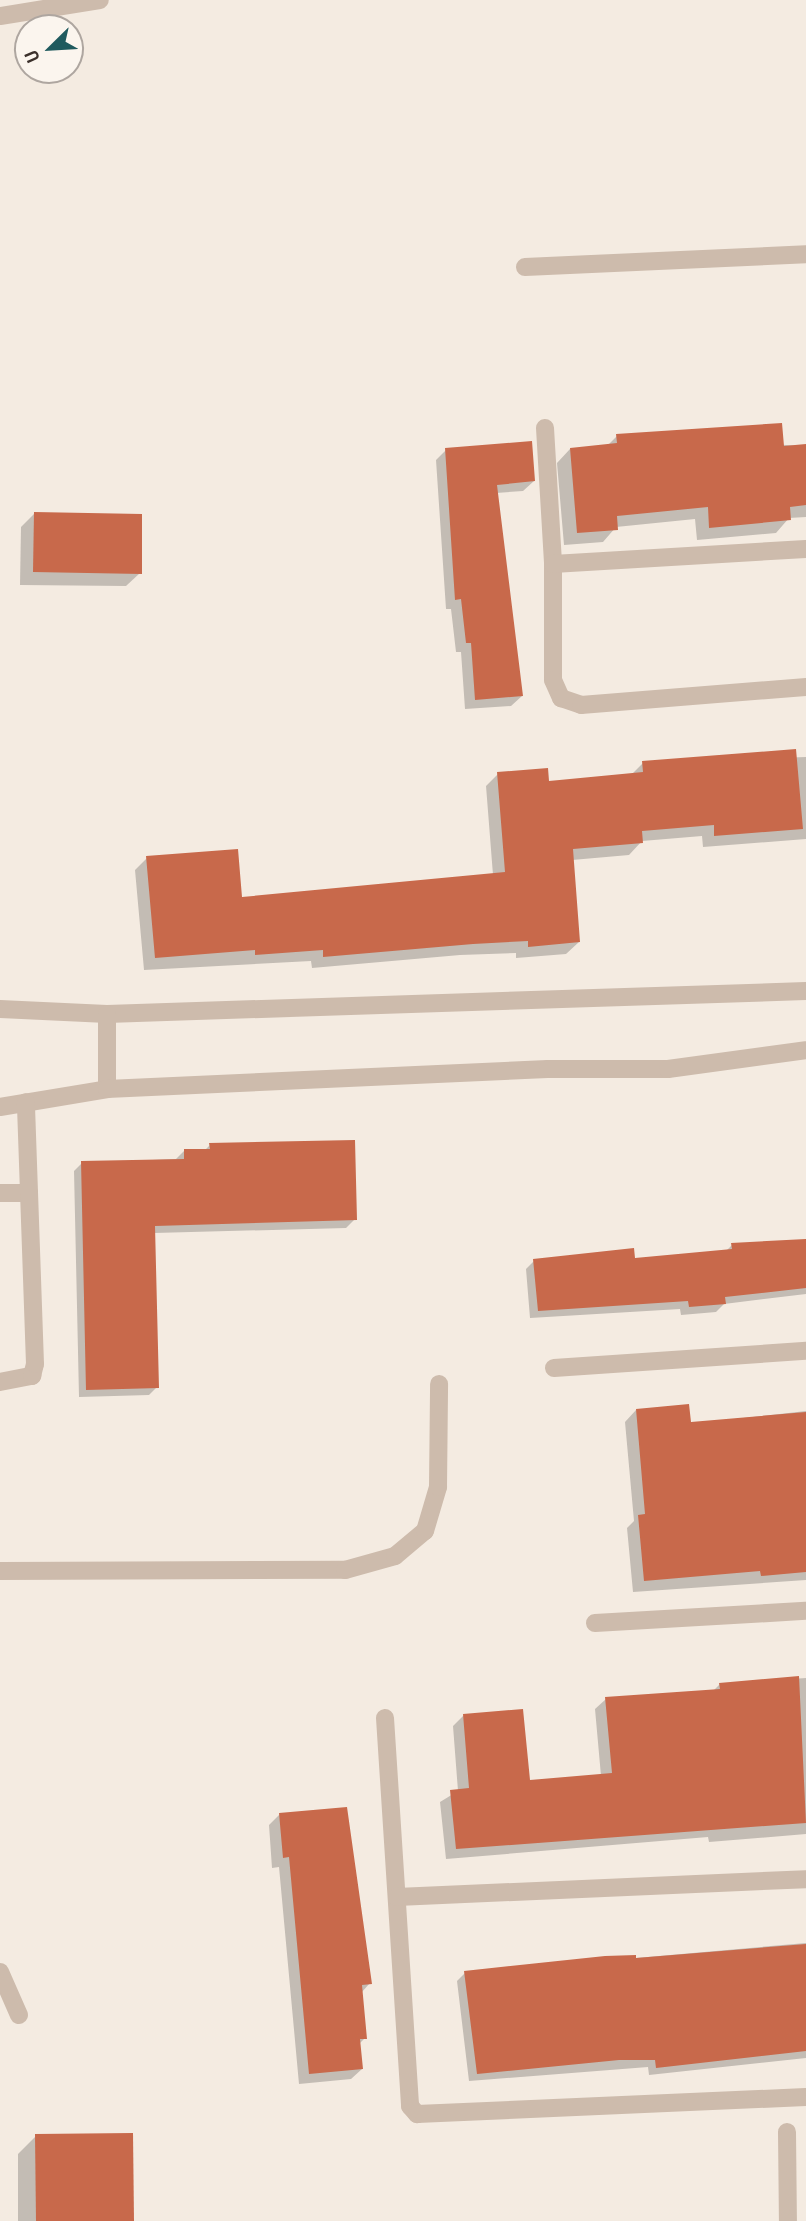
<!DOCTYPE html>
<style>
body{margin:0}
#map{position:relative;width:806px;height:2221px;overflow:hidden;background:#f4ebe1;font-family:"Archivo Narrow",sans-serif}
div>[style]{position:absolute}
.shadow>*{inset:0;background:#0003}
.building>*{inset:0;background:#c8694b}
.service>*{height:18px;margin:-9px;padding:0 9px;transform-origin:9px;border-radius:9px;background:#cdbbac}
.minor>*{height:18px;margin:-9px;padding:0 9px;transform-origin:9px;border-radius:9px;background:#cdbbac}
span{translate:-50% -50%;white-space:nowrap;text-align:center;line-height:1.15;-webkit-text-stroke:7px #fbf5ee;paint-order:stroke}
.north{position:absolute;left:14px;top:14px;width:70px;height:70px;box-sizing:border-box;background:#fbf5ee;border:2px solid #aea6a0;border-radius:50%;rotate:246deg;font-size:19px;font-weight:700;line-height:28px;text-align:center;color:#3b302b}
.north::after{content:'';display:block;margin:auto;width:24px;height:32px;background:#1f5a5e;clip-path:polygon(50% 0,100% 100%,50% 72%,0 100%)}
</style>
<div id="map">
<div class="shadow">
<i style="clip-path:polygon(617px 436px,806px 446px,806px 517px,789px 518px,776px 533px,697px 540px,695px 519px,616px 527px,603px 542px,564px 545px,557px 463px,570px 449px,607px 446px)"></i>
<i style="clip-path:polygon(446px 450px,534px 481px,523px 491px,496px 493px,522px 696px,511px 706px,465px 709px,461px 652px,456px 652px,451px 609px,446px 609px,436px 460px)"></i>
<i style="clip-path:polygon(34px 514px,140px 573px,126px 586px,20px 585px,21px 527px)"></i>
<i style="clip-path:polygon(806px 757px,806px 839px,703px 847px,702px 836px,642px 841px,629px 855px,572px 860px,579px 942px,566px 954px,516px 958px,516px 953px,460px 955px,312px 968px,311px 961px,144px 970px,135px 870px,147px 858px,241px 899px,493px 875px,486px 786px,498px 774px,547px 783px,631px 775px,643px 763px)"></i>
<i style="clip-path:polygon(210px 1145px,355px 1219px,346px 1228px,154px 1233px,157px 1387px,149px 1395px,79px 1397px,74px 1171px,82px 1163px,176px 1159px,184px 1151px,204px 1151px)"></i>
<i style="clip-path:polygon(806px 1240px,806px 1294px,724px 1304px,716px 1312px,681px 1315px,680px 1309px,530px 1318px,526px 1269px,534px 1261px,633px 1260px,726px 1251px,732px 1245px)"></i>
<i style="clip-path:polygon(636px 1410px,689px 1424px,806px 1411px,806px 1580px,633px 1592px,627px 1528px,634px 1521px,625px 1422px)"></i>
<i style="clip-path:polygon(806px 1678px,806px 1834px,709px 1842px,708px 1837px,446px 1859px,440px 1802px,458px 1791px,453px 1726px,464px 1715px,528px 1782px,601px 1776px,595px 1709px,606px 1699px,713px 1691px,720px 1684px)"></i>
<i style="clip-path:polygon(280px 1814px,370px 1983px,361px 1993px,365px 2038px,359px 2044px,362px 2069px,351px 2079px,299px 2084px,279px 1867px,272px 1868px,269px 1825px)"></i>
<i style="clip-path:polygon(806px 1943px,806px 2058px,649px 2075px,648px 2067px,469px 2081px,457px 1981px,465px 1973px)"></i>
<i style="clip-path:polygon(36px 2136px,132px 2221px,18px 2221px,18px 2154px)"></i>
</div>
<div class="building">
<i style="clip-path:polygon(782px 423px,784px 446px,806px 444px,806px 505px,790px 507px,791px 520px,709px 528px,708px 507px,617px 516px,618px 530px,577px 533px,570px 448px,617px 443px,616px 434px)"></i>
<i style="clip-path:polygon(532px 441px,535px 481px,497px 485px,523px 696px,475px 700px,471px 643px,466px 643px,461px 599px,455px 600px,445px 448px)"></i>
<i style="clip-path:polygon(34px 512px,142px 514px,142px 574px,33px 572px)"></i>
<i style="clip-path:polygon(796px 749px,803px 829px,714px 836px,714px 825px,642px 831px,643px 843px,573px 849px,580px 942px,528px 947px,528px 941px,473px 944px,323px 957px,323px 950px,255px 955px,255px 950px,155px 958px,146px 856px,238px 849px,242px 897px,505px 872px,497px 772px,548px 768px,549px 781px,643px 772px,642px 761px)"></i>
<i style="clip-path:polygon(355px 1140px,357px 1220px,155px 1226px,159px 1388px,86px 1390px,81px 1161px,184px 1159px,184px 1149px,210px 1149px,209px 1143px)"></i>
<i style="clip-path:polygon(806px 1239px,806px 1288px,725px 1297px,726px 1304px,689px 1307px,688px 1301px,538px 1311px,533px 1259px,634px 1248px,635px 1258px,732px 1249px,731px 1243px)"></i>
<i style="clip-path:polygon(689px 1404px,691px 1422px,806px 1412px,806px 1572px,761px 1576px,760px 1571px,644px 1581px,638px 1515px,645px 1514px,636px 1409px)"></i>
<i style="clip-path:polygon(799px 1676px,806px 1823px,456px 1849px,450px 1790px,469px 1788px,463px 1714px,523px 1709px,530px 1780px,612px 1773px,605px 1697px,720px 1689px,719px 1683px)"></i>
<i style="clip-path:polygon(347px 1807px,372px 1984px,362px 1985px,367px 2039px,360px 2039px,363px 2069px,309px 2074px,289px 1857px,283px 1858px,279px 1813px)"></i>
<i style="clip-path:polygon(806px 1944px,806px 2051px,656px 2068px,655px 2060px,619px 2060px,477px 2074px,464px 1971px,605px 1956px,636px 1955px,636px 1958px)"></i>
<i style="clip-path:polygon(133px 2133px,134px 2221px,36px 2221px,35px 2134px)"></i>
</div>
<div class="service">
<i style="left:0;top:1571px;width:345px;rotate:-0.2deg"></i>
<i style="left:345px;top:1570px;width:52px;rotate:-15.6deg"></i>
<i style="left:395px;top:1556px;width:39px;rotate:-40deg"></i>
<i style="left:425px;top:1531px;width:46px;rotate:-73.5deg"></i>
<i style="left:438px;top:1487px;width:103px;rotate:-89.4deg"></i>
<i style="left:0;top:1972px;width:47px;rotate:66.2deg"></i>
</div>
<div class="minor">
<i style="left:0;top:16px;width:101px;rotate:-9.1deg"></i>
<i style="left:525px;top:267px;width:281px;rotate:-2.6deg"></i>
<i style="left:545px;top:428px;width:136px;rotate:86.6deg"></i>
<i style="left:553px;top:564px;width:116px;rotate:90deg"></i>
<i style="left:553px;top:680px;width:20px;rotate:66deg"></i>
<i style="left:561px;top:698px;width:21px;rotate:19deg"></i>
<i style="left:581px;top:705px;width:226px;rotate:-4.6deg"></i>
<i style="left:553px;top:564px;width:253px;rotate:-3.4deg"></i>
<i style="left:0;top:1009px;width:107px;rotate:2.7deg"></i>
<i style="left:107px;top:1014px;width:699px;rotate:-1.88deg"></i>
<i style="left:107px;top:1089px;width:75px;rotate:-90deg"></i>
<i style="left:0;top:1107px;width:109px;rotate:-9.5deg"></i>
<i style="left:107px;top:1089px;width:441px;rotate:-2.6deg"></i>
<i style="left:548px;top:1069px;width:120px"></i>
<i style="left:668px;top:1069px;width:139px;rotate:-7.8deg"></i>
<i style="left:0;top:1193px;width:29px"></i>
<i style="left:554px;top:1368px;width:253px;rotate:-3.9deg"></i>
<i style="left:0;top:1382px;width:33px;rotate:-11deg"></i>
<i style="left:32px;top:1376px;width:12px;rotate:-76deg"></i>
<i style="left:35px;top:1364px;width:262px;rotate:-92deg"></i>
<i style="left:595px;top:1623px;width:211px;rotate:-3.3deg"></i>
<i style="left:385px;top:1718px;width:389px;rotate:86.3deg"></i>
<i style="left:410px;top:2106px;width:11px;rotate:49deg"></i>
<i style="left:417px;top:2114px;width:389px;rotate:-2.5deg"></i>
<i style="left:397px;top:1897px;width:409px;rotate:-2.5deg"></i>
<i style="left:787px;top:2132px;width:89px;rotate:89.4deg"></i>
</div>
<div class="north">U</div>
</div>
